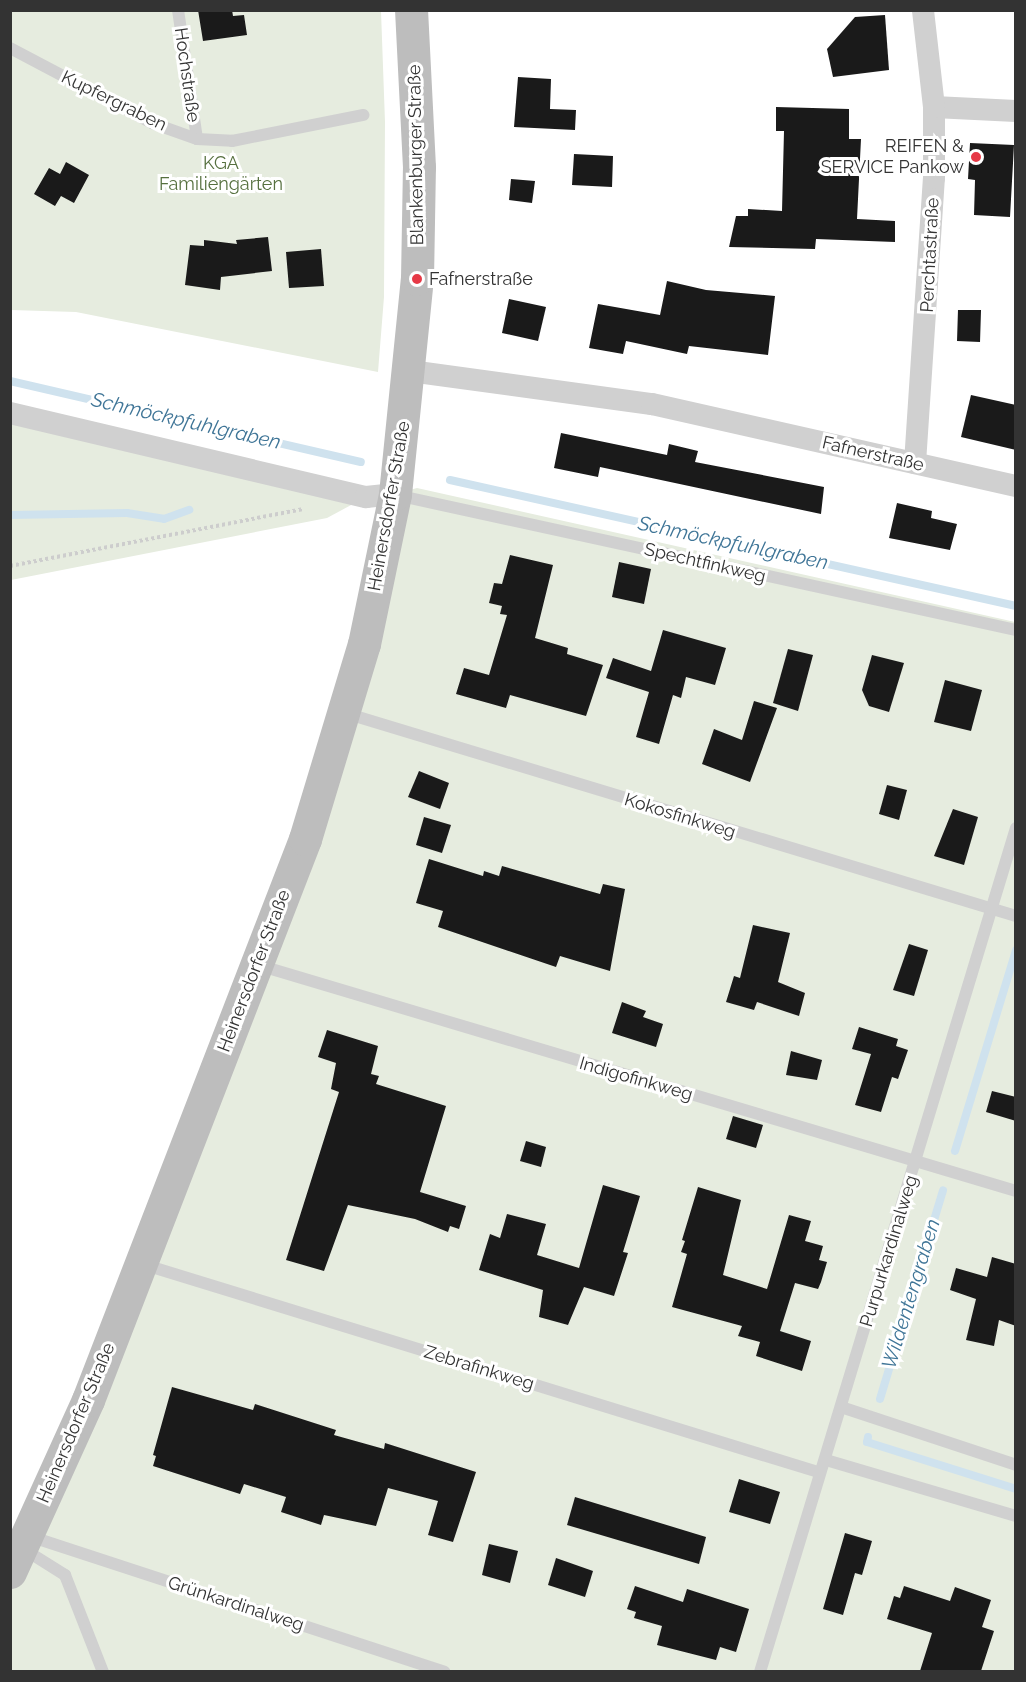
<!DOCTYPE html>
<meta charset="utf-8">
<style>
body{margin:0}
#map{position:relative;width:1026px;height:1682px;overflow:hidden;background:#fff;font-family:Raleway,sans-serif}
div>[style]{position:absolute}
.green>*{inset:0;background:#e6ecdf}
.stream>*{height:8px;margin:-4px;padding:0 4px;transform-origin:4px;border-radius:4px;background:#cfe2ee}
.building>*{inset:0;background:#1a1a1a}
.path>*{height:4px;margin-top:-2px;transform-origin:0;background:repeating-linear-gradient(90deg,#cdcdcd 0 3px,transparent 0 6px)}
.lane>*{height:12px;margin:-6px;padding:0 6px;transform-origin:6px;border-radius:6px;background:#d0d0d0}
.street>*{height:22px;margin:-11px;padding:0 11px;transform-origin:11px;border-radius:11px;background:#d0d0d0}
.secondary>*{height:33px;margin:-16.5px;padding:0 16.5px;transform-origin:16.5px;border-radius:16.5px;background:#bdbdbd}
.dots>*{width:16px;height:16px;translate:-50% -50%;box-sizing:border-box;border:3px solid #fff;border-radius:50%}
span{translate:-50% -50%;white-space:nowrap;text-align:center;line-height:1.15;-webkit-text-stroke:6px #fff;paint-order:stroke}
.street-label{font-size:18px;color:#333}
.poi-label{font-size:18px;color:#333}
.right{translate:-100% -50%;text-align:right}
.left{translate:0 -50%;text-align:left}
.park-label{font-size:18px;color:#56703f}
.water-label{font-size:20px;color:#3f7597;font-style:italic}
.frame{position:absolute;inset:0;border:12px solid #333;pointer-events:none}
</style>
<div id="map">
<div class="green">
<i style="clip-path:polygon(11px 11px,381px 11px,385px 122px,384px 297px,378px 372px,76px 312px,11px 310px)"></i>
<i style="clip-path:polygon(11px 422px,353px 504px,327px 518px,11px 580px)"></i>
<i style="clip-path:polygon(417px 488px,1015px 622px,1015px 1671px,11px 1671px,10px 1528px,27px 1536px,305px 839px,395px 494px)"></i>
</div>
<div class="stream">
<i style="left:10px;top:381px;width:360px;rotate:13deg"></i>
<i style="left:450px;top:480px;width:580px;rotate:12.55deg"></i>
<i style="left:10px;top:515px;width:117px;rotate:-1deg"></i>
<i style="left:127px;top:513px;width:37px;rotate:9deg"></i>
<i style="left:164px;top:519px;width:27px;rotate:-20deg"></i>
<i style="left:955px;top:1151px;width:210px;rotate:-73.1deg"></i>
<i style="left:880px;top:1399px;width:218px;rotate:-73.2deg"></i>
<i style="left:868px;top:1437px;width:5px;rotate:101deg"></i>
<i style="left:867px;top:1442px;width:156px;rotate:17.5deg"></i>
</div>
<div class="building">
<i style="clip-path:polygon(198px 10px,232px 10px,233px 16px,244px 15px,247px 35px,203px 41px)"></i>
<i style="clip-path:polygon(885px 15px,889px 70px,833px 77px,827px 49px,855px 17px)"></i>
<i style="clip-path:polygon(518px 77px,551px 79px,550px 109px,576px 110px,575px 130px,514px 127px)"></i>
<i style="clip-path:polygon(776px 107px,849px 109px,849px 139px,861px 139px,857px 219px,895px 221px,895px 242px,816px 239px,815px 249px,729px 247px,736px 216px,748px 216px,748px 209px,782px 211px,784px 131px,776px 131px)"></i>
<i style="clip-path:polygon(970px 143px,1014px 145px,1010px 217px,974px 215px,975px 180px,968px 179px)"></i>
<i style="clip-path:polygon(574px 154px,613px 156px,612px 187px,572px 185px)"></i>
<i style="clip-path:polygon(66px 162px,89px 175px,74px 203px,61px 196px,55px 206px,34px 194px,49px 168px,60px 174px)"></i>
<i style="clip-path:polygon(511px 179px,535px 181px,532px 203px,509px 200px)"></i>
<i style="clip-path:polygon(268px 237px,272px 271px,221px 277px,220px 290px,185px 285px,190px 245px,204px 246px,204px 240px,237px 244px,236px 240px)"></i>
<i style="clip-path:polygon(321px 249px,324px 286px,289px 288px,286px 252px)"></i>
<i style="clip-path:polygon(667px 281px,706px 290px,775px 296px,768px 355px,689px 346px,687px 354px,626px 341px,623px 354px,589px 348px,598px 304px,660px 315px)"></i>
<i style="clip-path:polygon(509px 299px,546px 307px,538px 341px,502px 333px)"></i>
<i style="clip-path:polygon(958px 310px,981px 310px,980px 342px,957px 341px)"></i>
<i style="clip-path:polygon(971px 395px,1016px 405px,1016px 450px,961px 437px)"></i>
<i style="clip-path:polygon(561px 433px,667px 455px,669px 444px,698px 451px,695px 462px,824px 487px,821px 514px,600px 467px,598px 477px,554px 468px)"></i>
<i style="clip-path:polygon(897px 503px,932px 511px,931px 518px,957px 524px,950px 550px,889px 538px)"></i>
<i style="clip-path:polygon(510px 555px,553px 565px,535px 638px,568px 648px,567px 654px,603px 665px,586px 716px,510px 695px,506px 708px,456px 694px,464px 668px,489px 675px,507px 615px,500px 614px,502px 606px,489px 603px,494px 583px,502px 584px)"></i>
<i style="clip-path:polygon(619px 562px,651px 569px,644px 604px,612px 597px)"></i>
<i style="clip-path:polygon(663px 630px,726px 648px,715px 685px,686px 677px,681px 698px,673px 695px,659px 744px,636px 737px,649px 692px,606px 678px,613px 658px,651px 671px)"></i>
<i style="clip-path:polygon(788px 649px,813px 655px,798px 711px,773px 703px)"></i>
<i style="clip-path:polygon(872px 655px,904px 663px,889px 712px,869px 706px,862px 690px)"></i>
<i style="clip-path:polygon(945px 680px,982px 690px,971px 731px,934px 722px)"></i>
<i style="clip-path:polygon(754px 701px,777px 708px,750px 782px,702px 764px,714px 729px,742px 740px)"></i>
<i style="clip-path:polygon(419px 771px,449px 783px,440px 809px,408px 797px)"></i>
<i style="clip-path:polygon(887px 785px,907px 790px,899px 820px,879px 814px)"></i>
<i style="clip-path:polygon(953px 809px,978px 817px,964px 865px,934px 856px)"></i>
<i style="clip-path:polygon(424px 817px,451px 825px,442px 853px,416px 845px)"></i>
<i style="clip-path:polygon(429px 859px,483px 876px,484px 871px,499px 876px,502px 866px,600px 894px,603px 884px,625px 889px,610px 971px,560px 956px,556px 967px,438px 927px,443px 911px,416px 903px)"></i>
<i style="clip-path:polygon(753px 925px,790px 933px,778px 982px,805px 993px,799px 1016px,757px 1002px,754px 1010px,726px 1002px,734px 976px,740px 978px)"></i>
<i style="clip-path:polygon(909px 944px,928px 950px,914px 996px,893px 990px)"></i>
<i style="clip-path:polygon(622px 1002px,646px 1011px,643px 1017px,663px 1024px,656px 1047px,612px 1033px)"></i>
<i style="clip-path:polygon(859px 1027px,898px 1039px,896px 1046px,908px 1050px,898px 1079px,892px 1077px,881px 1112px,855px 1105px,871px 1054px,852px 1049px)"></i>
<i style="clip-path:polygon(327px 1030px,378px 1046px,371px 1074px,379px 1076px,376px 1084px,446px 1106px,420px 1192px,466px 1206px,459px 1229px,450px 1226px,448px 1232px,415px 1219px,348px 1205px,324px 1271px,286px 1260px,339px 1092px,331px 1089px,336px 1063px,318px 1057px)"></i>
<i style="clip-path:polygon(791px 1051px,822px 1060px,817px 1080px,786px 1075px)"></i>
<i style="clip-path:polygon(992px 1091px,1016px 1097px,1016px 1121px,986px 1112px)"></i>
<i style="clip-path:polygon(733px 1116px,763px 1125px,756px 1148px,726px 1139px)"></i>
<i style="clip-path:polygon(526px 1141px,546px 1147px,541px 1167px,520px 1161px)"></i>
<i style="clip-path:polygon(603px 1185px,640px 1196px,623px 1252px,628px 1253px,614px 1296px,584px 1287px,568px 1325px,539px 1317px,543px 1290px,479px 1270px,490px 1234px,500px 1238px,507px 1214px,546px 1224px,537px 1255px,579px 1268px)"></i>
<i style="clip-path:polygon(698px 1187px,741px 1200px,723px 1275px,767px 1289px,789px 1215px,811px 1221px,805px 1241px,823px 1246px,819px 1260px,827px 1262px,821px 1282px,818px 1289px,795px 1283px,780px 1331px,811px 1341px,802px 1371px,756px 1356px,760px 1342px,738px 1336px,742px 1326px,672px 1307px,687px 1254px,681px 1252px,685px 1241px,682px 1240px)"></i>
<i style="clip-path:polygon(992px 1257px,1016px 1264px,1016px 1326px,999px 1320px,994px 1346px,966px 1340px,976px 1299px,950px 1290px,956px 1268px,987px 1277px)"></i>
<i style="clip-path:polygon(172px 1387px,253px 1410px,255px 1404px,336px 1430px,334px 1435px,384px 1449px,385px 1443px,476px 1472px,453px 1542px,428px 1535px,438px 1501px,388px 1488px,376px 1526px,324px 1515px,321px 1525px,281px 1512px,286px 1497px,244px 1484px,240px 1494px,153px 1466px,156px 1456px,153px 1455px)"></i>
<i style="clip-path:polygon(739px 1479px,780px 1492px,770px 1524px,729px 1512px)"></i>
<i style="clip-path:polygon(575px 1497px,706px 1537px,699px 1564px,567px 1525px)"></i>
<i style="clip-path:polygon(845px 1533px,872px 1541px,862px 1575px,855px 1573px,843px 1615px,823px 1609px)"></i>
<i style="clip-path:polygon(489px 1544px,518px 1551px,510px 1583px,482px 1575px)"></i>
<i style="clip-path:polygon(556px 1558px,593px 1571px,585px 1597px,548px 1585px)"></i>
<i style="clip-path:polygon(635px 1586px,683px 1602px,687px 1589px,749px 1609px,736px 1652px,720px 1647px,716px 1660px,657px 1645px,662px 1626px,634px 1618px,636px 1612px,627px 1609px)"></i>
<i style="clip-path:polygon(904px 1586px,950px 1601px,955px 1587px,991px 1600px,982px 1627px,994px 1631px,981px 1671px,920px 1671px,932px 1633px,887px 1619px,894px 1596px,900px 1598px)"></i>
</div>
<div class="path">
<i style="left:10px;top:566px;width:299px;rotate:-11deg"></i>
</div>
<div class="lane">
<i style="left:178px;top:10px;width:130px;rotate:81.6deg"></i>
<i style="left:10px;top:48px;width:161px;rotate:27.8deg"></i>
<i style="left:152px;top:123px;width:48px;rotate:19.6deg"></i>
<i style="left:197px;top:139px;width:35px;rotate:3deg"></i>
<i style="left:232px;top:141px;width:134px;rotate:-11.2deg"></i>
<i style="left:396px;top:495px;width:635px;rotate:12.28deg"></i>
<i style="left:345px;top:713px;width:701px;rotate:16.83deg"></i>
<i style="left:258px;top:965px;width:791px;rotate:16.6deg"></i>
<i style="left:142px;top:1264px;width:707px;rotate:17.1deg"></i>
<i style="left:841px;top:1407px;width:184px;rotate:18.3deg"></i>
<i style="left:826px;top:1460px;width:198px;rotate:16.4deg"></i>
<i style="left:29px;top:1536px;width:437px;rotate:18.1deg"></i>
<i style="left:22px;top:1548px;width:51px;rotate:32.1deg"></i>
<i style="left:65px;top:1575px;width:104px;rotate:68.6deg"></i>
<i style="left:760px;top:1672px;width:882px;rotate:-73.13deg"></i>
</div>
<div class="street">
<i style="left:934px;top:107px;width:82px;rotate:2.8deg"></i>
<i style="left:410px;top:371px;width:244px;rotate:7.8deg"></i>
<i style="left:652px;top:404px;width:373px;rotate:12.7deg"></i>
<i style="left:10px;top:413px;width:366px;rotate:13.3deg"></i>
<i style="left:366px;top:497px;width:29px;rotate:-6deg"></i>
<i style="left:915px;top:463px;width:286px;rotate:-86.2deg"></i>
<i style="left:934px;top:178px;width:71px;rotate:-90deg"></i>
<i style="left:934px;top:107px;width:98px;rotate:-96.5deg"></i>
</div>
<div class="secondary">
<i style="left:10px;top:1572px;width:189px;rotate:-65.6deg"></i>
<i style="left:88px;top:1400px;width:602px;rotate:-68.85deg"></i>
<i style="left:305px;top:839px;width:204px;rotate:-73.2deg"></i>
<i style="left:364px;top:644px;width:153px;rotate:-78.3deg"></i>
<i style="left:395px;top:494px;width:216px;rotate:-84.2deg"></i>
<i style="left:417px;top:279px;width:112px;rotate:-89deg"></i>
<i style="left:419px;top:167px;width:157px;rotate:-92.9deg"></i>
</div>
<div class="dots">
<i style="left:976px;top:157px;background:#e63946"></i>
<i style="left:417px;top:279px;background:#e63946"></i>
</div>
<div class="street-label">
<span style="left:187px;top:75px;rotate:82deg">Hochstraße</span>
<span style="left:114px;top:101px;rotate:26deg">Kupfergraben</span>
<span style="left:416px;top:155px;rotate:-91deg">Blankenburger Straße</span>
<span style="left:930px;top:255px;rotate:-87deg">Perchtastraße</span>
<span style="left:873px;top:454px;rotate:13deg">Fafnerstraße</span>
<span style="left:389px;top:506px;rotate:-80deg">Heinersdorfer Straße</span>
<span style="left:705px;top:563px;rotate:13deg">Spechtfinkweg</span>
<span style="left:680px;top:816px;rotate:17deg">Kokosfinkweg</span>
<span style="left:254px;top:971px;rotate:-69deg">Heinersdorfer Straße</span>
<span style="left:636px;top:1079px;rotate:16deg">Indigofinkweg</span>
<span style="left:889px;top:1251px;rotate:-73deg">Purpurkardinalweg</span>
<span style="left:479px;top:1368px;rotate:17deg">Zebrafinkweg</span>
<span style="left:76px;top:1423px;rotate:-67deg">Heinersdorfer Straße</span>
<span style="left:236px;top:1604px;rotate:18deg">Grünkardinalweg</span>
</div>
<div class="poi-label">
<span class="right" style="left:964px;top:157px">REIFEN &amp;<br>SERVICE Pankow</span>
<span class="left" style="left:429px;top:279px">Fafnerstraße</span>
</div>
<div class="park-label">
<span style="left:221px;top:174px">KGA<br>Familiengärten</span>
</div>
<div class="water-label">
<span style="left:186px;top:421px;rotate:13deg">Schmöckpfuhlgraben</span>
<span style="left:733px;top:543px;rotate:12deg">Schmöckpfuhlgraben</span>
<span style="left:911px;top:1294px;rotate:-73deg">Wildentengraben</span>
</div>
<div class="frame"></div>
</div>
